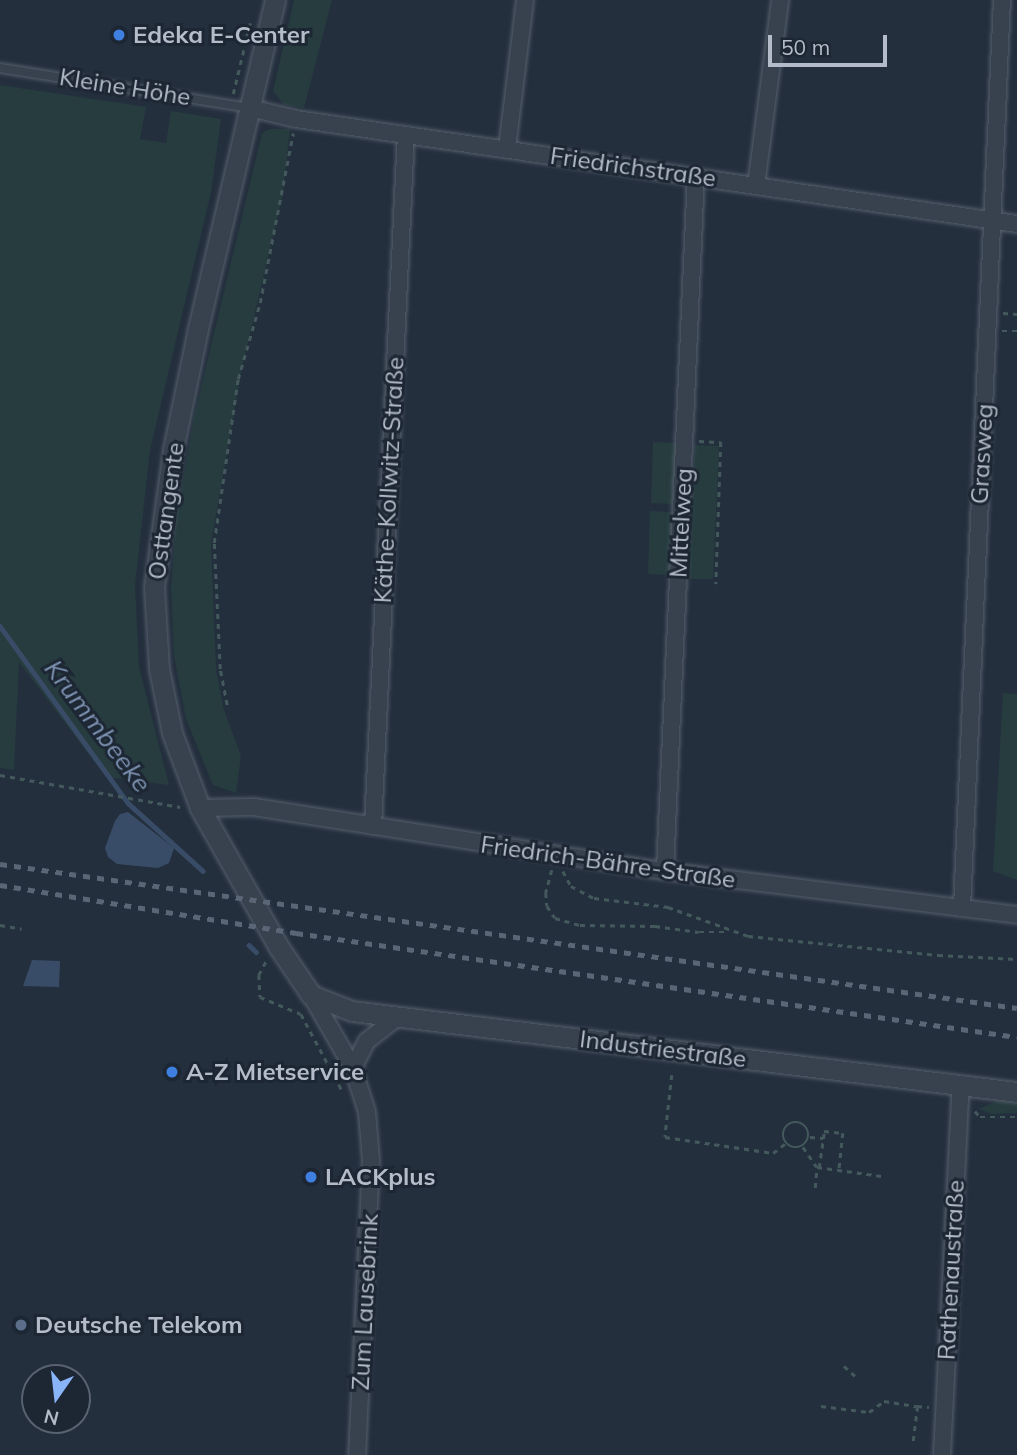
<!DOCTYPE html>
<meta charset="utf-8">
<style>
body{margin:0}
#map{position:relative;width:1017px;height:1455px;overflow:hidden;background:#242f3e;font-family:Mulish,sans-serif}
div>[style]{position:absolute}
.green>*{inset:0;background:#263c3f}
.water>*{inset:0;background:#394c67}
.stream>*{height:4.5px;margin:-2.25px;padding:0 2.25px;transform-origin:2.25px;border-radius:2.25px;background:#394c67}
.path>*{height:2.5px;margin-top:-1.25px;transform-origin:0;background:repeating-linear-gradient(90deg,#44595c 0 5px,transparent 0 10px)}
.path>.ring{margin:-1.25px;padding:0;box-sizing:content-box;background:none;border:2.5px solid #44595c;border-radius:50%}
.roads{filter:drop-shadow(0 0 2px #565f6c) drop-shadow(0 0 2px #565f6c)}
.service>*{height:8px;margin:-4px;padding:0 4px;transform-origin:4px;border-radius:4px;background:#38414e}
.minor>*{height:16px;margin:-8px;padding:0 8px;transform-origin:8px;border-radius:8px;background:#38414e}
.tertiary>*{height:19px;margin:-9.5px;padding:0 9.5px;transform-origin:9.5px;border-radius:9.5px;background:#38414e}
.rail>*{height:4.5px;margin-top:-2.25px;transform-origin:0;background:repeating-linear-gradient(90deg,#5a6575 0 7px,transparent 0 14px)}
.dots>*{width:19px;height:19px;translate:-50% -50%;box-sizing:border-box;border:4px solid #1d2633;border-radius:50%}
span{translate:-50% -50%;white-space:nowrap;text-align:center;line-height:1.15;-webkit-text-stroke:6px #1d2633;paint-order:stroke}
.poi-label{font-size:24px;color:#b4bcc9;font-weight:700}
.left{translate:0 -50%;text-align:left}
.street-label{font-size:24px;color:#b4bcc9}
.water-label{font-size:26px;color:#7c92b1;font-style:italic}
.north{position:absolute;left:21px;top:1364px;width:70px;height:70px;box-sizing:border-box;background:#1d2633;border:2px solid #59626f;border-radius:50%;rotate:194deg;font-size:19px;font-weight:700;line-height:28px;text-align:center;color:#b4bcc9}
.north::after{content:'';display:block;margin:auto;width:24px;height:32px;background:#8ab4f8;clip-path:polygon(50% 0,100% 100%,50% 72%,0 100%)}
.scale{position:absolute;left:768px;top:35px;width:119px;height:32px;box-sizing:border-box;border:4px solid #b4bcc9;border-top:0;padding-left:9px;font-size:21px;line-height:24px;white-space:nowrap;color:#b4bcc9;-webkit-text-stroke:5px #1d2633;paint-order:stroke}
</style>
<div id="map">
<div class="green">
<i style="clip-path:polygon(294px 0,332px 0,304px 108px,284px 105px,273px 91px)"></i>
<i style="clip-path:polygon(0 85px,146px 107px,140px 139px,166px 143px,171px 111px,221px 119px,211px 192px,150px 450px,135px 585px,139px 667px,169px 785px,106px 777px,19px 662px,14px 770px,0 768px)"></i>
<i style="clip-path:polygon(270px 129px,290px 129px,283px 194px,242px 367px,211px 543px,216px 670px,224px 710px,241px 756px,236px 793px,213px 785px,186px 719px,174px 656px,171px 588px,176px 520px,194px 417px,262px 133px)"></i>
<i style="clip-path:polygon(653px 442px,676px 443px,674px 504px,651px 503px)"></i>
<i style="clip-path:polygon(695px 445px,719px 446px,713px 579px,689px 579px)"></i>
<i style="clip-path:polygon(650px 511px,673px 512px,671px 575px,648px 574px)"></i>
<i style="clip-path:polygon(1003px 693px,1017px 694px,1017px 880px,993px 871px)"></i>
<i style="clip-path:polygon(999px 1100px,1017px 1103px,1017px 1113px,991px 1114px,979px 1109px)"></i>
</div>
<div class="water">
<i style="clip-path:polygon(128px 812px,174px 848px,169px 863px,158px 868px,117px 864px,108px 857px,105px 848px,115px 821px,120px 814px)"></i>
<i style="clip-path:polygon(32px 960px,60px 961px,59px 987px,23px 986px)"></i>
</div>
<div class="stream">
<i style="left:0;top:626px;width:218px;rotate:54.1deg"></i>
<i style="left:128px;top:803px;width:101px;rotate:42.2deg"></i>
<i style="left:249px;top:945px;width:10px;rotate:45deg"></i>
</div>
<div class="path">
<i style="left:233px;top:94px;width:73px;rotate:-76.5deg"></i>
<i style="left:1003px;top:313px;width:14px;rotate:4deg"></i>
<i style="left:1002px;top:331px;width:15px"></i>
<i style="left:699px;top:441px;width:22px;rotate:3deg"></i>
<i style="left:721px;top:442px;width:142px;rotate:92deg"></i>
<i style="left:227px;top:705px;width:37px;rotate:-101deg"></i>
<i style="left:220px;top:669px;width:126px;rotate:-92.7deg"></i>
<i style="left:214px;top:543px;width:166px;rotate:-81.7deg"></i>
<i style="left:238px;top:379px;width:79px;rotate:-73.9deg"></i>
<i style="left:260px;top:303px;width:173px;rotate:-79deg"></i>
<i style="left:0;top:775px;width:183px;rotate:10.1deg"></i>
<i style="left:552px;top:870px;width:24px;rotate:105deg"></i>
<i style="left:546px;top:893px;width:13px;rotate:86deg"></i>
<i style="left:547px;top:906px;width:14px;rotate:56deg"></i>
<i style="left:555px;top:918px;width:26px;rotate:16deg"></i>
<i style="left:580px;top:925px;width:75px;rotate:0.8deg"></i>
<i style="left:655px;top:926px;width:44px;rotate:7.8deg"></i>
<i style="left:699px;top:932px;width:30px"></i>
<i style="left:563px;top:871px;width:17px;rotate:62deg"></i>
<i style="left:571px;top:886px;width:26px;rotate:28deg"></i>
<i style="left:594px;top:898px;width:75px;rotate:6.9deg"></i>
<i style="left:668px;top:907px;width:85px;rotate:19.9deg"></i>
<i style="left:748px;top:936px;width:191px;rotate:5.7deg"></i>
<i style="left:938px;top:955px;width:79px;rotate:2.9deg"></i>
<i style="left:0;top:925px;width:22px;rotate:10deg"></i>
<i style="left:266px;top:962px;width:15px;rotate:118deg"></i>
<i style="left:259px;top:975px;width:22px;rotate:87deg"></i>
<i style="left:260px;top:997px;width:44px;rotate:22.5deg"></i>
<i style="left:301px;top:1014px;width:86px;rotate:61.7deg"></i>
<i style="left:672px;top:1075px;width:62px;rotate:96.4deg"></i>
<i style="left:665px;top:1137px;width:109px;rotate:8.4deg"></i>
<i style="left:773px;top:1153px;width:16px;rotate:-38deg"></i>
<i style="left:975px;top:1111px;width:8px;rotate:50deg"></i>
<i style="left:980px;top:1117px;width:37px"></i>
<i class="ring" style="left:783px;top:1122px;width:23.5px;height:23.5px"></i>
<i style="left:810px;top:1137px;width:13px;rotate:4deg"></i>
<i style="left:803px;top:1147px;width:24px;rotate:55deg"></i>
<i style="left:819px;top:1168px;width:37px;rotate:-82deg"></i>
<i style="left:824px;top:1131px;width:19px;rotate:6deg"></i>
<i style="left:843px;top:1133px;width:37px;rotate:96deg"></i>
<i style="left:815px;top:1188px;width:21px;rotate:-85deg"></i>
<i style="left:817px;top:1167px;width:65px;rotate:8deg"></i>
<i style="left:844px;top:1366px;width:15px;rotate:42deg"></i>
<i style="left:821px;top:1406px;width:48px;rotate:7.1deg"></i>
<i style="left:869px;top:1412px;width:19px;rotate:-36deg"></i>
<i style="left:884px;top:1401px;width:33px;rotate:9deg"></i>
<i style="left:913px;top:1441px;width:35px;rotate:-83deg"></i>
<i style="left:917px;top:1406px;width:12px;rotate:5deg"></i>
</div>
<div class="roads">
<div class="service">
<i style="left:0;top:68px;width:252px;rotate:9.1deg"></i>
</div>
<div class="minor">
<i style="left:250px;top:108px;width:47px;rotate:13.4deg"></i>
<i style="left:296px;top:119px;width:729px;rotate:8.29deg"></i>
<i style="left:507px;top:149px;width:150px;rotate:-83.1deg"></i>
<i style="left:756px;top:186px;width:188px;rotate:-82.6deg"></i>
<i style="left:200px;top:808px;width:54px;rotate:-1.1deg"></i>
<i style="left:254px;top:807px;width:416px;rotate:8.9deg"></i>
<i style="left:665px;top:871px;width:355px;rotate:7.1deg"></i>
<i style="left:373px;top:826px;width:692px;rotate:-87.27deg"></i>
<i style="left:665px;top:871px;width:696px;rotate:-87.45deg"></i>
<i style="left:962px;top:908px;width:909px;rotate:-87.48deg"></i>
<i style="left:311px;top:995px;width:84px;rotate:60.1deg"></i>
<i style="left:353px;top:1068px;width:46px;rotate:72.3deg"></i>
<i style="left:367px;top:1112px;width:49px;rotate:85.3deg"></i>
<i style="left:371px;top:1161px;width:294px;rotate:92.7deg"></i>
<i style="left:353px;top:1068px;width:30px;rotate:-63deg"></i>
<i style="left:367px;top:1041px;width:39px;rotate:-38deg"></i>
<i style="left:942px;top:1455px;width:370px;rotate:-87.1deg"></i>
</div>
<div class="tertiary">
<i style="left:275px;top:0;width:338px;rotate:103.2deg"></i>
<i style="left:198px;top:329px;width:124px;rotate:101.7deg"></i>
<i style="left:173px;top:450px;width:138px;rotate:97.9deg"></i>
<i style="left:154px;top:587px;width:82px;rotate:86.5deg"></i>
<i style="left:159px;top:669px;width:65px;rotate:78.5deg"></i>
<i style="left:172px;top:733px;width:80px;rotate:69.5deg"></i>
<i style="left:200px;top:808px;width:159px;rotate:60.5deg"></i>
<i style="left:278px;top:946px;width:59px;rotate:56deg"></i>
<i style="left:311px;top:995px;width:44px;rotate:21.3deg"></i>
<i style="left:352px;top:1011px;width:670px;rotate:6.94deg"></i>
</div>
</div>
<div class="rail">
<i style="left:0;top:864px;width:1027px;rotate:8.06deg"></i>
<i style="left:0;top:885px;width:300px;rotate:9.2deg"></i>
<i style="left:296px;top:933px;width:728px;rotate:8.21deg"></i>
</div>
<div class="dots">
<i style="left:119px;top:35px;background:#3f7fe0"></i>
<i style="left:172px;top:1072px;background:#3f7fe0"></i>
<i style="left:311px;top:1177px;background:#3f7fe0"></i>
<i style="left:21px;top:1325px;background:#5c6f8a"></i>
</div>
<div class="poi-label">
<span class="left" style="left:133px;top:35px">Edeka E-Center</span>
<span class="left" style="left:186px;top:1072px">A-Z Mietservice</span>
<span class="left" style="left:325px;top:1177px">LACKplus</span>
<span class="left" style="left:35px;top:1325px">Deutsche Telekom</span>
</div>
<div class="street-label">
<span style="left:125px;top:87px;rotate:9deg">Kleine Höhe</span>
<span style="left:633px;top:167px;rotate:8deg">Friedrichstraße</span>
<span style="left:982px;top:454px;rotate:-87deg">Grasweg</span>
<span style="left:389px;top:480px;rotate:-87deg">Käthe-Kollwitz-Straße</span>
<span style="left:166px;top:511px;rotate:-82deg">Osttangente</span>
<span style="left:681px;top:523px;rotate:-87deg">Mittelweg</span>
<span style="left:608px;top:862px;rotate:8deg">Friedrich-Bähre-Straße</span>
<span style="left:663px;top:1049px;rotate:7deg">Industriestraße</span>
<span style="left:951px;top:1270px;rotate:-87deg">Rathenaustraße</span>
<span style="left:365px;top:1302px;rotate:-87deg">Zum Lausebrink</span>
</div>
<div class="water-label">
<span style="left:98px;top:726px;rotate:53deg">Krummbeeke</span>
</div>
<div class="north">N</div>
<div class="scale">50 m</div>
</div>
